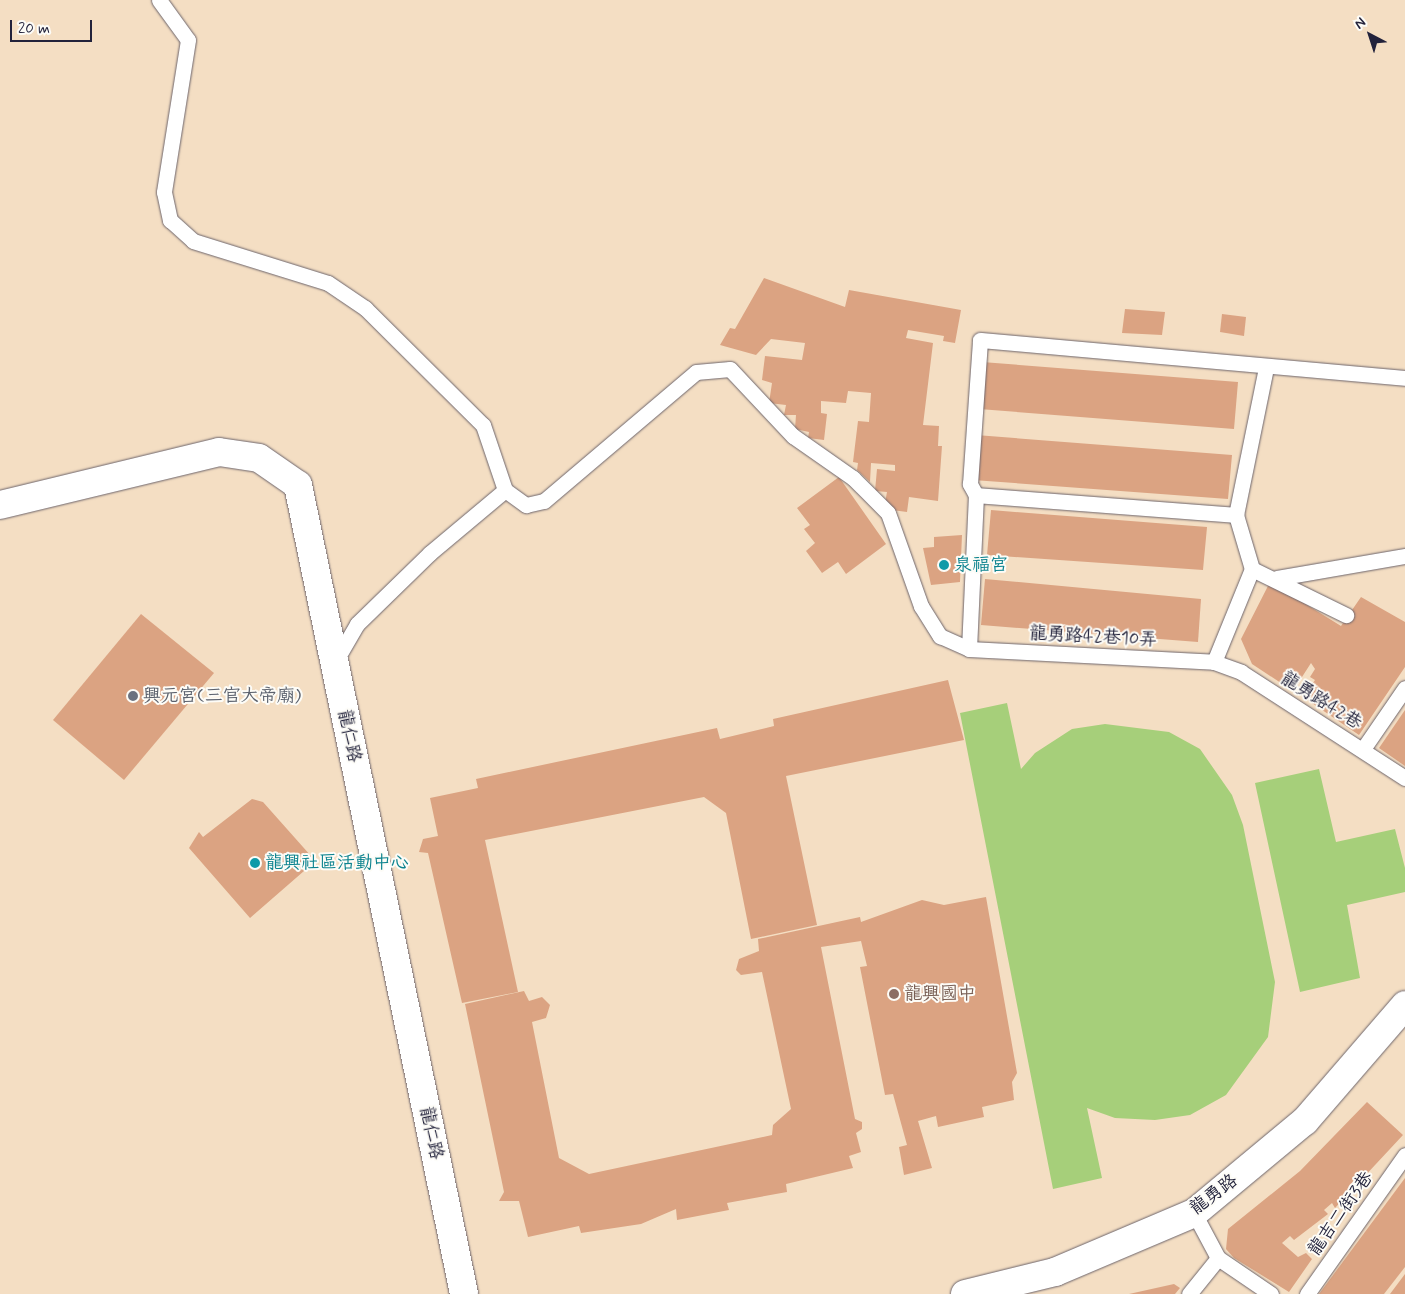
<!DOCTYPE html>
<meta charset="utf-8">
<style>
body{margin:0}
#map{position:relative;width:1405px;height:1294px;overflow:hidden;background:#f4dec3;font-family:Mynerve,"LXGW WenKai TC",sans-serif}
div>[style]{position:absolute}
.green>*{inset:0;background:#a6cf7a}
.building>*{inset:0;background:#dba382}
.roads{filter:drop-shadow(0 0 1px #6c646b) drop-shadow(0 0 1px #6c646b)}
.service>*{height:15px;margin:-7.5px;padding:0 7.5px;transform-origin:7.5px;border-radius:7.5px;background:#fff}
.minor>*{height:28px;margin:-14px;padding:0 14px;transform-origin:14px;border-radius:14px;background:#fff}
.dots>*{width:14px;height:14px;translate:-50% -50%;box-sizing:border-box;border:2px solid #fdfcf7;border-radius:50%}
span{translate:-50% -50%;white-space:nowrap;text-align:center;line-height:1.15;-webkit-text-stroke:4px #fdfcf7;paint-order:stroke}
.culture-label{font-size:18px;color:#0d838f}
.left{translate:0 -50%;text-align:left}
.street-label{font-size:18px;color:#22223b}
.worship-label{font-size:18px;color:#5b616d}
.education-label{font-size:18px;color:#785e54}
.north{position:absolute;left:1345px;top:10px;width:50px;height:50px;-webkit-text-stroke:4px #fdfcf7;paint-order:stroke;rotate:320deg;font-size:14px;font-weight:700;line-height:20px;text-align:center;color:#22223b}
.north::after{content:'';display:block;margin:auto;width:18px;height:22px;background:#22223b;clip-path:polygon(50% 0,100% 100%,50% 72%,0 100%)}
.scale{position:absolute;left:10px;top:20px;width:82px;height:22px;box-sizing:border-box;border:2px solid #22223b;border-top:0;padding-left:6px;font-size:15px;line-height:18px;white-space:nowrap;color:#22223b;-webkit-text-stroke:4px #fdfcf7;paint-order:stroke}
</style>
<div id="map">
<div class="green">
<i style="clip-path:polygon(1007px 703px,1021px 769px,1035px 753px,1072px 729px,1105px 724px,1169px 732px,1200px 749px,1232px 795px,1243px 825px,1275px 982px,1268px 1037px,1226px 1095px,1190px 1115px,1155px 1120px,1115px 1118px,1087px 1108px,1102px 1178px,1053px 1189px,960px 713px)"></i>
<i style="clip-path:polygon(1319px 769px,1336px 842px,1395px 829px,1405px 868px,1405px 892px,1347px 905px,1360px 978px,1300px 992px,1255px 783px)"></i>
</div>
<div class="building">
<i style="clip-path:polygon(764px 278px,845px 307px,849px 290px,961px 310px,955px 343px,943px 341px,944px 336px,908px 330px,906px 338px,933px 343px,923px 425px,939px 426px,938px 446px,942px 446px,938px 501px,909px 497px,907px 512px,892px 510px,885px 503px,887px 492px,875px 491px,877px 469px,895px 471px,895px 465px,871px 463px,870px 482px,857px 470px,858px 463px,853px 462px,858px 421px,869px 422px,871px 393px,848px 391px,846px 403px,821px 401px,821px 413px,827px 414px,824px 440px,808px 438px,809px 432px,795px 429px,796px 415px,784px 415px,786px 405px,769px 403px,772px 383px,762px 380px,765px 356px,802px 360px,805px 343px,771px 339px,756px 355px,720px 345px,730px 328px,735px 329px)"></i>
<i style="clip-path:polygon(1125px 309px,1165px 312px,1162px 335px,1122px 333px)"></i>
<i style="clip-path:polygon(1222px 314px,1246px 317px,1244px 336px,1220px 332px)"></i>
<i style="clip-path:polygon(982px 362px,1238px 382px,1234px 429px,979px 409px)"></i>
<i style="clip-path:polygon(976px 435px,1232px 455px,1228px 499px,973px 480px)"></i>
<i style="clip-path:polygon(839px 477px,886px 544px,846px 574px,838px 562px,822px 573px,806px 551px,815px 543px,804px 529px,810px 525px,797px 508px)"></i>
<i style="clip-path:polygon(991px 510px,1207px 527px,1203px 570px,987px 555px)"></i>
<i style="clip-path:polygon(962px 535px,960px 582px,931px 585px,923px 548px,934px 547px,934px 537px)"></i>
<i style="clip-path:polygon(985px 579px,1201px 599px,1198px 642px,981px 625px)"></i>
<i style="clip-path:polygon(1270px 582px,1341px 626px,1361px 597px,1405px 622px,1405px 667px,1359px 735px,1303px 697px,1315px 680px,1310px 677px,1315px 669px,1311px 663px,1293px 691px,1252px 664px,1241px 639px)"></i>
<i style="clip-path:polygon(141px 614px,214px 673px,124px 780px,53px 720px)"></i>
<i style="clip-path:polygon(948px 680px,964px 740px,786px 776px,817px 925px,751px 939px,726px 813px,704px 797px,485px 840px,518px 992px,462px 1003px,428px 853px,419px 852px,423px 839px,438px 836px,430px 798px,478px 788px,476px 779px,717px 728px,720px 739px,774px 726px,773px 719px)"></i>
<i style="clip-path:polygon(1405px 710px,1405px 766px,1379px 748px)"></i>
<i style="clip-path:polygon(252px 799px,263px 802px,311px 856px,304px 871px,250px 918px,189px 848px,199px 832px,203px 837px)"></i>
<i style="clip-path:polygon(986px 897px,1017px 1073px,1012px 1082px,1014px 1100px,982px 1107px,984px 1117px,938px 1127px,936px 1116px,918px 1121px,932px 1168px,904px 1175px,899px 1147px,907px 1145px,893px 1094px,885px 1095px,860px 967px,867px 966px,861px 941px,821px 947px,855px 1119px,862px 1122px,862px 1129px,856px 1133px,861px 1152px,849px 1156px,853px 1168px,786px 1184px,787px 1192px,727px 1203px,729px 1210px,677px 1220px,676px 1209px,641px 1224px,581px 1233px,579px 1226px,528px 1237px,519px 1201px,499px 1201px,504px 1192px,465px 1004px,524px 991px,529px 1001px,542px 997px,550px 1005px,546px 1018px,532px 1022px,559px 1158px,589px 1174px,772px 1135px,773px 1125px,791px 1109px,762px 972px,741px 975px,736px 970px,739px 959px,759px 951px,758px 939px,860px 917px,861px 922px,922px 900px,944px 905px)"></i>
<i style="clip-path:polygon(1367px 1102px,1403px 1135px,1335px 1208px,1332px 1203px,1324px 1210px,1328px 1214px,1294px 1240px,1290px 1236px,1282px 1243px,1298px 1257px,1306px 1253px,1312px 1259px,1289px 1292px,1234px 1258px,1226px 1249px,1228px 1229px,1300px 1171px)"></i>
<i style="clip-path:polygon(1405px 1178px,1405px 1267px,1384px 1294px,1319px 1294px)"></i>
<i style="clip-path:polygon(1405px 1274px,1405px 1294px,1390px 1294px)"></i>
<i style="clip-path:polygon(1174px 1284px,1180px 1288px,1175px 1294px,1129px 1294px)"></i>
</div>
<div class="roads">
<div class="service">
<i style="left:159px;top:0;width:49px;rotate:54.1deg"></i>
<i style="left:188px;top:40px;width:154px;rotate:99deg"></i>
<i style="left:164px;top:192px;width:29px;rotate:78deg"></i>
<i style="left:170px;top:220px;width:31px;rotate:42deg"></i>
<i style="left:193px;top:241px;width:141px;rotate:17.3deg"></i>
<i style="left:328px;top:283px;width:45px;rotate:34deg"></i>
<i style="left:365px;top:308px;width:166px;rotate:44.8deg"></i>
<i style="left:483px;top:425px;width:69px;rotate:71.3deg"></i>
<i style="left:505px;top:490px;width:26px;rotate:36deg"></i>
<i style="left:526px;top:505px;width:18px;rotate:-13deg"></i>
<i style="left:544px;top:501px;width:199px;rotate:-40.3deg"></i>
<i style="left:696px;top:372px;width:34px;rotate:-5deg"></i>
<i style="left:730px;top:369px;width:92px;rotate:46.8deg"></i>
<i style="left:793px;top:436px;width:73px;rotate:35deg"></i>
<i style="left:853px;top:478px;width:49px;rotate:45deg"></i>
<i style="left:888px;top:513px;width:99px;rotate:70.5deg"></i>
<i style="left:921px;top:606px;width:36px;rotate:58deg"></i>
<i style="left:940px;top:636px;width:32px;rotate:24deg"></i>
<i style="left:969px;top:649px;width:245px;rotate:3deg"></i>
<i style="left:1214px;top:662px;width:29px;rotate:20deg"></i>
<i style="left:1241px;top:672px;width:195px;rotate:32.9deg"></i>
<i style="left:976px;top:495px;width:261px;rotate:4.4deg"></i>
<i style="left:1252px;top:569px;width:105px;rotate:26.1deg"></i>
<i style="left:1277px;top:578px;width:130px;rotate:-9.8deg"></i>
<i style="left:969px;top:649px;width:154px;rotate:-87.4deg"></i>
<i style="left:976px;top:495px;width:13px;rotate:-119deg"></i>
<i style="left:970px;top:484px;width:144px;rotate:-86deg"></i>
<i style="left:980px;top:340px;width:427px;rotate:5.1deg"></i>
<i style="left:335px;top:662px;width:44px;rotate:-59.9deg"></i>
<i style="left:357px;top:624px;width:102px;rotate:-44.2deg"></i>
<i style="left:430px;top:553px;width:98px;rotate:-40deg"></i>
<i style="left:1214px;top:662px;width:100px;rotate:-67.8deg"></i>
<i style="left:1252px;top:569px;width:56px;rotate:-106.5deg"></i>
<i style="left:1236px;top:515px;width:151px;rotate:-78.5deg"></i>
<i style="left:1363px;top:749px;width:74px;rotate:-55.5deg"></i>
<i style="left:1194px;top:1213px;width:51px;rotate:61.9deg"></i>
<i style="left:1218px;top:1258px;width:64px;rotate:34.2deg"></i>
<i style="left:1189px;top:1294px;width:46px;rotate:-51.1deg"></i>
<i style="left:1307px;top:1294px;width:170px;rotate:-54.8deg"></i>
</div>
<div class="minor">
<i style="left:0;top:505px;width:225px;rotate:-13.6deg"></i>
<i style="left:219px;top:452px;width:40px;rotate:8.5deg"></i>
<i style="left:259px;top:458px;width:47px;rotate:34.7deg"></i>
<i style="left:298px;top:485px;width:826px;rotate:78.4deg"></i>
<i style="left:965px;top:1294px;width:93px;rotate:-13.7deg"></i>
<i style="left:1055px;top:1272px;width:151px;rotate:-23deg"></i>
<i style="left:1194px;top:1213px;width:144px;rotate:-39.7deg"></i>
<i style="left:1305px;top:1121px;width:153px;rotate:-49.2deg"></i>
</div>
</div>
<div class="dots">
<i style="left:944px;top:565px;background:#0f9aa8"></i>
<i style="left:133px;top:696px;background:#6b7280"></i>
<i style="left:255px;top:863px;background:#0f9aa8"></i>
<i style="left:894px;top:994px;background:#8d6e63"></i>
</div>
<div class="culture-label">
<span class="left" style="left:954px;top:565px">泉福宮</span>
<span class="left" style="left:265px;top:863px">龍興社區活動中心</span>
</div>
<div class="street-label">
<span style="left:1093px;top:637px;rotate:3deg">龍勇路42巷10弄</span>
<span style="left:1321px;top:701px;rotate:32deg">龍勇路42巷</span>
<span style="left:349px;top:736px;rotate:78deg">龍仁路</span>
<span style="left:431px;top:1133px;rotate:78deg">龍仁路</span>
<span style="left:1214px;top:1195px;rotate:-37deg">龍勇路</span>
<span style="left:1341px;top:1214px;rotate:-55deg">龍吉二街3巷</span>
</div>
<div class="worship-label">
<span class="left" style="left:143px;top:696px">興元宮(三官大帝廟)</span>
</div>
<div class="education-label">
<span class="left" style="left:904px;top:994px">龍興國中</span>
</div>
<div class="north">N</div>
<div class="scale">20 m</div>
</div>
